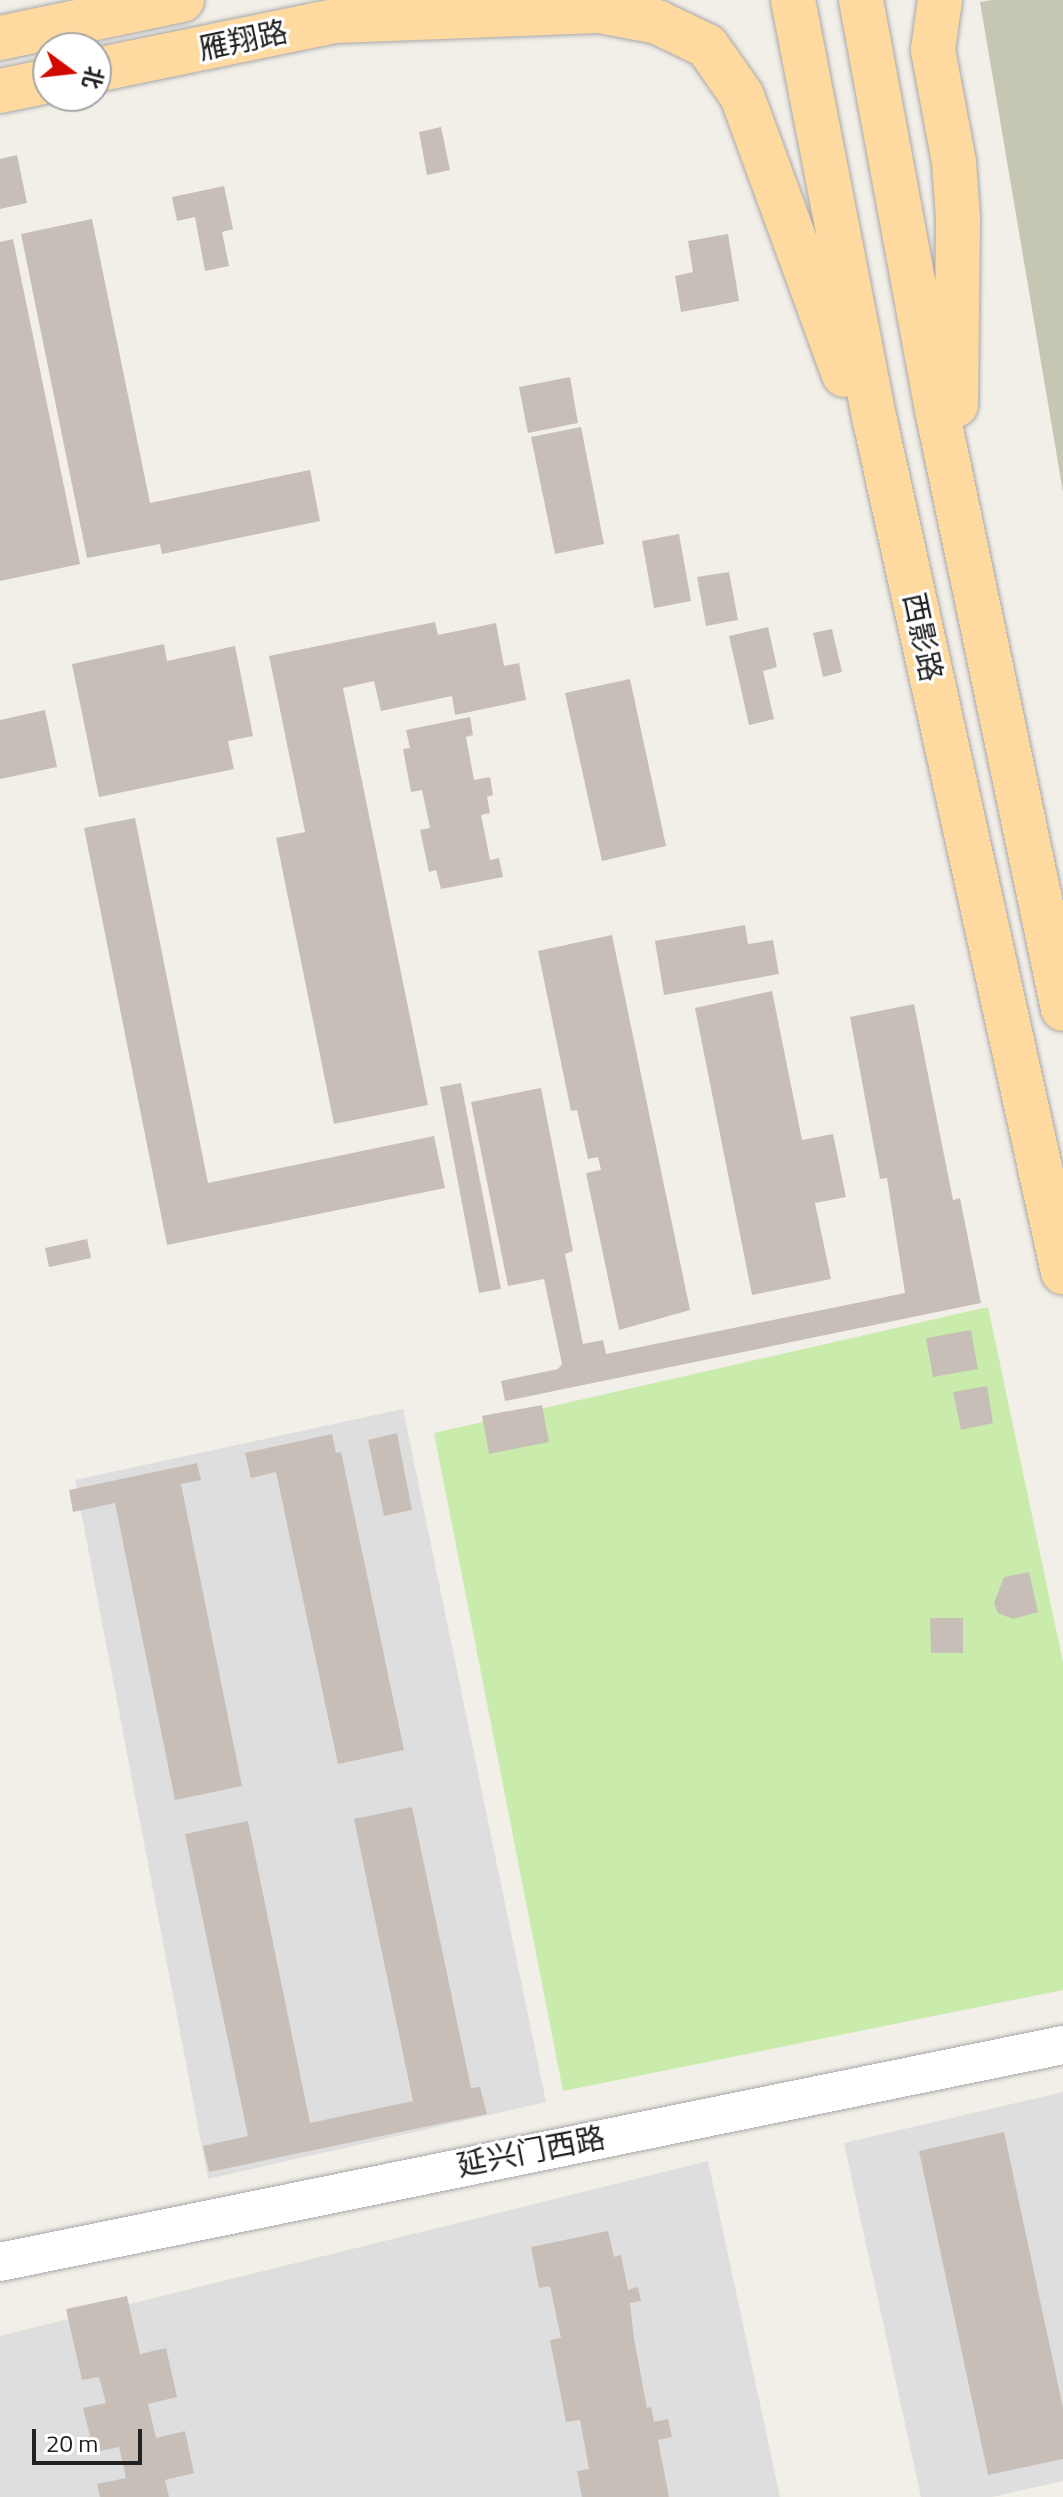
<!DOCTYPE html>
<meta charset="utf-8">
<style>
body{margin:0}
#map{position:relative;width:1063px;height:2497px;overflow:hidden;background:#f2efe8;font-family:"Titillium Web","Noto Sans SC",sans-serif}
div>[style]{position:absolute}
.residential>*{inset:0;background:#dfdede}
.construction>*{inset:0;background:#c6c7b2}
.grass>*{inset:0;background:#c9ecad}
.building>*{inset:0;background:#c7beb7}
.roads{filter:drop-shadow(0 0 2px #a8a8a8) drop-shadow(0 0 2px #a8a8a8)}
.minor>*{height:38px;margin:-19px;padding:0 19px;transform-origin:19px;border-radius:19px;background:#fff}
.major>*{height:44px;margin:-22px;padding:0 22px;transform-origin:22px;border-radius:22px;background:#fedaa0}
span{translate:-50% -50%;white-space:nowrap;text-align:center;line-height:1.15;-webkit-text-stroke:6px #fff;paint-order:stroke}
.street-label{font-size:30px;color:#212121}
.north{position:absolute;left:32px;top:32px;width:80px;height:80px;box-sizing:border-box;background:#fff;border:2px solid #a6a6a6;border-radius:50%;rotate:105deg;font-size:22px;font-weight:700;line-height:32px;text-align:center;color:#212121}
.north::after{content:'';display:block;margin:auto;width:28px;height:36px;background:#d20900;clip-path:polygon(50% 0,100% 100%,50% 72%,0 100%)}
.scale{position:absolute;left:32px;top:2429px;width:110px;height:36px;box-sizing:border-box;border:4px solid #212121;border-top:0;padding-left:10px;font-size:24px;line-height:28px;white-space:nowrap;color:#212121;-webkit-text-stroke:6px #fff;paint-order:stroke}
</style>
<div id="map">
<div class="residential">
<i style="clip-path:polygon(403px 1409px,546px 2102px,208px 2179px,75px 1480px)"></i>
<i style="clip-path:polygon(1063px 2092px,1063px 2481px,992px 2497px,921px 2497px,844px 2143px)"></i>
<i style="clip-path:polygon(708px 2161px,780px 2497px,0 2497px,0 2336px)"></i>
</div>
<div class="construction">
<i style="clip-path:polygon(992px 0,1063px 0,1063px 492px,980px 2px)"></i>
</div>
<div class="grass">
<i style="clip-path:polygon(988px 1307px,1063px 1662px,1063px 1990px,563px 2091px,434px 1433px)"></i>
</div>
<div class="building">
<i style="clip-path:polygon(441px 127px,450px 170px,427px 175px,419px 132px)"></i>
<i style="clip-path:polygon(17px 155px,27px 203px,0 209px,0 159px)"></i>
<i style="clip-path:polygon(224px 186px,233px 229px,222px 232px,229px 266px,205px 271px,195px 217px,177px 221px,172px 197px)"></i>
<i style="clip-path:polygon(92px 219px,150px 503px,310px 470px,320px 521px,162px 554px,160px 544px,87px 558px,21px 234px)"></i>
<i style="clip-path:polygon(728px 234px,739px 301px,681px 312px,675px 276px,693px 272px,688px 241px)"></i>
<i style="clip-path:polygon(13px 239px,80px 564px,0 581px,0 242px)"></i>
<i style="clip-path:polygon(570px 377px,578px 423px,528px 433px,519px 387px)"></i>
<i style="clip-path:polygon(581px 427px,604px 544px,555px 554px,531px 437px)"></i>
<i style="clip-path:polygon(679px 534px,691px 601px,654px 608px,642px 541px)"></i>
<i style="clip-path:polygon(729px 572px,738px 620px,706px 626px,697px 577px)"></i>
<i style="clip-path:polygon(435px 622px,438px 635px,496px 623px,504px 666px,519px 663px,526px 700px,455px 715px,452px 696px,381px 711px,374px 681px,343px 688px,428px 1105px,334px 1124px,276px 838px,305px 832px,269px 656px)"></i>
<i style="clip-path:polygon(768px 627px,777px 667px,763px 671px,774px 719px,749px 725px,729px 636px)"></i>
<i style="clip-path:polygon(832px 629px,842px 672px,823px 677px,813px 633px)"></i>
<i style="clip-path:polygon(164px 644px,167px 661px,235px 646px,253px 736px,228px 741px,234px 769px,99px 797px,72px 664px)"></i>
<i style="clip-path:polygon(630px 679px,666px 846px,602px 861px,565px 693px)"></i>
<i style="clip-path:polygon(45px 710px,57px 767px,0 779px,0 720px)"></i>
<i style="clip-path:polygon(470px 717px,473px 735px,466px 737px,474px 780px,490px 777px,493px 795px,487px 797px,490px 813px,481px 815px,490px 860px,499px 858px,503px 877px,441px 889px,436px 870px,429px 872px,420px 830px,430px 828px,422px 790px,411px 792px,403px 749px,410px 748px,406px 730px)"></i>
<i style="clip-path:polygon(135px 818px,208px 1183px,434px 1136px,445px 1188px,167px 1245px,84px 828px)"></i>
<i style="clip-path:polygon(745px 925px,748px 944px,773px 940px,779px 974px,664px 995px,655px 941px)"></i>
<i style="clip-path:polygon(612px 935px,690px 1310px,619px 1330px,586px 1173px,601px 1170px,598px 1157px,588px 1159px,577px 1110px,571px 1111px,538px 951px)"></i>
<i style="clip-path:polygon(772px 991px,802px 1140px,833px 1134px,846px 1197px,815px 1203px,831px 1279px,752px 1295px,695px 1008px)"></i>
<i style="clip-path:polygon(914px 1004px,953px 1200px,960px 1198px,981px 1303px,505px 1401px,501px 1381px,558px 1369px,562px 1364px,544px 1279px,508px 1286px,471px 1102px,541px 1088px,573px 1251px,565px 1254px,583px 1344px,603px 1340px,606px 1354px,905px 1293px,887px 1178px,880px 1179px,850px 1017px)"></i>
<i style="clip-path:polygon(461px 1083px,501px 1289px,479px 1293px,440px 1087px)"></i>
<i style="clip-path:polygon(87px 1239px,91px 1258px,49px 1267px,45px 1248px)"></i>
<i style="clip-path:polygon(971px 1330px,978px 1369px,933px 1377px,926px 1338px)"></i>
<i style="clip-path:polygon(987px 1386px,993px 1423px,961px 1430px,953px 1392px)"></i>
<i style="clip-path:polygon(542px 1405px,549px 1442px,489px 1454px,482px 1416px)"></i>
<i style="clip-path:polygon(397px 1433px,412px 1510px,384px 1516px,368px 1440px)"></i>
<i style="clip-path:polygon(332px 1434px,336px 1453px,341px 1452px,404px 1750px,338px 1764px,276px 1472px,251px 1478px,245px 1453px)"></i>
<i style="clip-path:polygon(197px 1463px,201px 1480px,181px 1484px,242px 1786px,175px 1800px,115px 1503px,73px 1512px,69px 1490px)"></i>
<i style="clip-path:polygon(1029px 1572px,1038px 1612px,1013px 1619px,998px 1613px,994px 1603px,1004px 1577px)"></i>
<i style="clip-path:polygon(930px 1618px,963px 1618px,963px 1653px,931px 1653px)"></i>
<i style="clip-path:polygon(412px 1807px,471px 2088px,480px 2087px,487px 2114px,209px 2172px,203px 2146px,248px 2136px,185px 1834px,248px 1821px,310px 2123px,413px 2101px,354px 1819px)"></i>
<i style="clip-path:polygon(1004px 2132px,1063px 2408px,1063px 2459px,988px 2475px,919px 2151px)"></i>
<i style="clip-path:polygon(608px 2231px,614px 2257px,621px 2255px,628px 2290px,638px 2287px,641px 2301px,630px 2303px,634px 2339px,647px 2408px,651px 2407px,654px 2422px,668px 2419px,672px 2437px,658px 2440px,669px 2497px,582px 2497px,577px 2471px,589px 2469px,580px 2420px,566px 2422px,550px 2340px,561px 2338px,550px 2286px,539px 2288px,531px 2247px)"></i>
<i style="clip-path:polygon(127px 2296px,140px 2354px,166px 2348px,177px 2397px,148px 2404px,156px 2438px,185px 2431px,194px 2473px,165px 2480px,169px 2497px,100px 2497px,97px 2484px,126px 2478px,119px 2447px,94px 2452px,83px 2408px,106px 2403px,99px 2377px,82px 2380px,66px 2309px)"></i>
</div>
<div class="roads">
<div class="minor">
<i style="left:0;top:2262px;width:1085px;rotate:-11.54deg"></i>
</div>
<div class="major">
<i style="left:793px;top:0;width:429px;rotate:79deg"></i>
<i style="left:875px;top:421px;width:872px;rotate:77.54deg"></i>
<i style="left:861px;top:0;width:417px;rotate:79.5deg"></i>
<i style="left:937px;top:410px;width:612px;rotate:78.12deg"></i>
<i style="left:940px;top:0;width:50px;rotate:98deg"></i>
<i style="left:933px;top:50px;width:114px;rotate:79.4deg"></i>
<i style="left:954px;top:162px;width:56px;rotate:85.9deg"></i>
<i style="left:958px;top:218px;width:187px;rotate:90.6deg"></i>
<i style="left:336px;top:21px;width:263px;rotate:-2.2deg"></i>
<i style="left:599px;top:11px;width:59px;rotate:10.7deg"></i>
<i style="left:657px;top:22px;width:55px;rotate:25.6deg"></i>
<i style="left:707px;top:46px;width:61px;rotate:55deg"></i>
<i style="left:742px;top:96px;width:297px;rotate:69.9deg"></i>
<i style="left:0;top:38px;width:186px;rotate:-11.8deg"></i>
<i style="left:96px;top:70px;width:274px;rotate:-11.6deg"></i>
<i style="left:0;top:91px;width:49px;rotate:-11.8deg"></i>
</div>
</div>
<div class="street-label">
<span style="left:243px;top:40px;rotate:-12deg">雁翔路</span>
<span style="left:923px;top:637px;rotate:78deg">西影路</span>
<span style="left:531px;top:2151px;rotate:-11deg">延兴门西路</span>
</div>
<div class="north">北</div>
<div class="scale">20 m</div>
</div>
